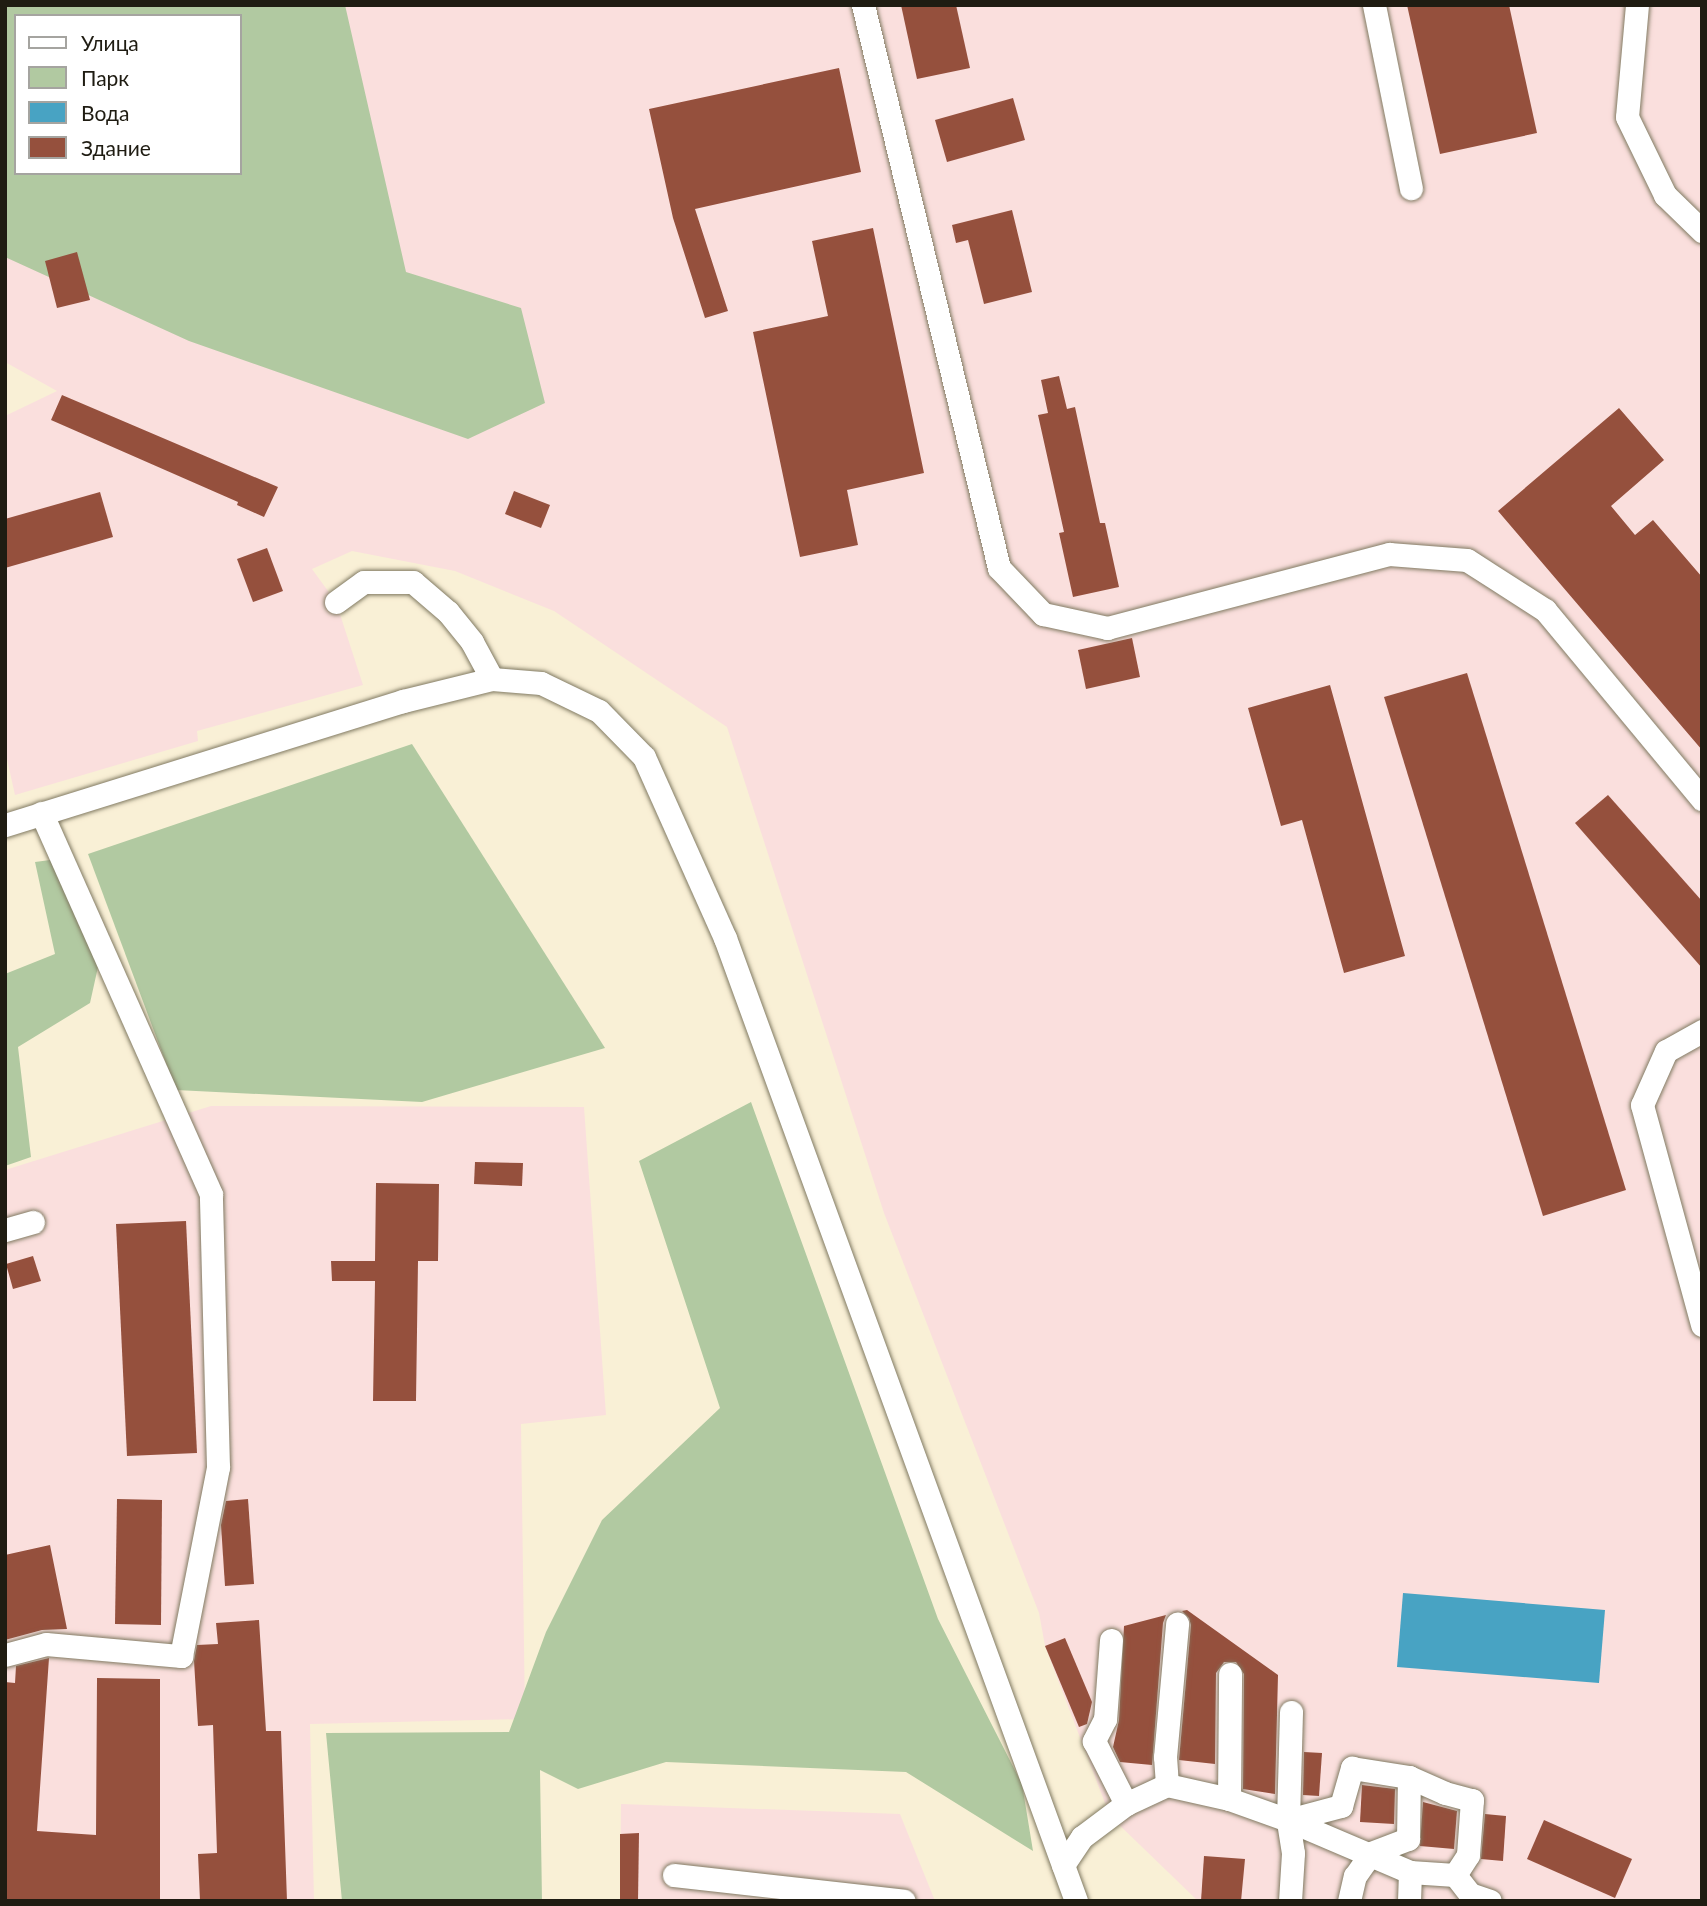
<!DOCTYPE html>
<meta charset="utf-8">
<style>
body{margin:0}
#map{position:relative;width:1707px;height:1906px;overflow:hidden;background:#f9f0d6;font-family:Lato,sans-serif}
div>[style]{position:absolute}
.industrial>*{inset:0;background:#fadfdd}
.green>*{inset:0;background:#b1c9a1}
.water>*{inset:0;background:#48a3c3}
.building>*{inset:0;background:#95503d}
.roads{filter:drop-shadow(0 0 2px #817a62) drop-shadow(0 0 2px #817a62)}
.minor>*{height:23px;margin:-11.5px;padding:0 11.5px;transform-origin:11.5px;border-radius:11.5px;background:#fff}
span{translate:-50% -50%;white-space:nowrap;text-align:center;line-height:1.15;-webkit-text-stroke:7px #fff;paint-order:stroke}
.frame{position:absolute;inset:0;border:7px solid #1f1c12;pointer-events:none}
.legend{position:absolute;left:14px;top:14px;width:228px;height:161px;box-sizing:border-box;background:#fff;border:2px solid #a5a4a0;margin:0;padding:9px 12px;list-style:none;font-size:21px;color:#1f1c12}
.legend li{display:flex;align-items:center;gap:14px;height:35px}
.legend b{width:35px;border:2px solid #a5a4a0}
</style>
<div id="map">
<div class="industrial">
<i style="clip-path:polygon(evenodd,5px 5px,1702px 5px,1702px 1901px,1198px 1901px,1110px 1816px,1045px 1646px,1039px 1613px,884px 1213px,727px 727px,554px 611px,455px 571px,352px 551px,312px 569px,336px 602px,363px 685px,197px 731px,198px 741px,15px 795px,5px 750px,5px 416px,57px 391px,5px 362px,5px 5px,16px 16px,240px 16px,240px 173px,16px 173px,16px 16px)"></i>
<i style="clip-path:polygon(211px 1106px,584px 1107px,606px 1415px,521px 1424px,525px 1719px,310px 1724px,314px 1901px,5px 1901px,5px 1170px)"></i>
<i style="clip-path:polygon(621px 1804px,900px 1814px,935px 1901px,620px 1901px)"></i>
</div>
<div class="green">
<i style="clip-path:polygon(evenodd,5px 5px,345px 5px,406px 272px,521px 308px,545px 403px,468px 439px,189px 341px,5px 257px,5px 5px,16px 16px,240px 16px,240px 173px,16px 173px,16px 16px)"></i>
<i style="clip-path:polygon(412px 744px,605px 1048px,422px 1102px,176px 1090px,88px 854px)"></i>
<i style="clip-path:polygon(73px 857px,106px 931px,90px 1003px,18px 1047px,31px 1157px,5px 1166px,5px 974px,55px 954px,35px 862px)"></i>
<i style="clip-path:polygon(751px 1102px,938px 1619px,1022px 1784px,1033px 1851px,906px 1772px,666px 1762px,578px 1789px,540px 1770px,542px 1901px,342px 1901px,326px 1733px,509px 1732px,546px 1632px,602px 1520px,720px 1408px,639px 1161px)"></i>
</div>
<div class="water">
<i style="clip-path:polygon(1403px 1593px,1605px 1610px,1599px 1683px,1397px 1667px)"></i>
</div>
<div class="building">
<i style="clip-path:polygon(901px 5px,956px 5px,970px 68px,917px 79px)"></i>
<i style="clip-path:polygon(1407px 5px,1509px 5px,1537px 133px,1440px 154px)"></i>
<i style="clip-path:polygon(839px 68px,861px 172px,695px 209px,728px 311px,705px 318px,673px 218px,649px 109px)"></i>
<i style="clip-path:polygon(1013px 98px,1025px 140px,947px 162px,935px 120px)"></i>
<i style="clip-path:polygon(1012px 210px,1032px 292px,984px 304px,968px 240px,956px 243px,952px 225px)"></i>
<i style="clip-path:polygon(873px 228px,924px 473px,847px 490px,858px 545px,800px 557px,753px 332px,828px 316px,812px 241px)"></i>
<i style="clip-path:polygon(77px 252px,90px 300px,57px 308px,45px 261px)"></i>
<i style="clip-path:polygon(1059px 376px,1067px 409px,1075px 407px,1100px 523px,1105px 523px,1119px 587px,1073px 597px,1059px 533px,1064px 532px,1038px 415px,1048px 413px,1041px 380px)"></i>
<i style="clip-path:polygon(62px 395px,278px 487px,264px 517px,237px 505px,238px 502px,51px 420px)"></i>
<i style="clip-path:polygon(1619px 408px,1664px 460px,1611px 506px,1635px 535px,1653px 520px,1702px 577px,1702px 750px,1498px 511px)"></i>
<i style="clip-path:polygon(514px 491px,550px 505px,541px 528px,505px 514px)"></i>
<i style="clip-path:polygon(100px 492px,113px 537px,5px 568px,5px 519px)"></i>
<i style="clip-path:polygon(267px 548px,283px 591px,253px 602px,237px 559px)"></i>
<i style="clip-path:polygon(1132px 638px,1140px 677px,1086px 689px,1078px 650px)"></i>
<i style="clip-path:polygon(1467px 673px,1626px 1190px,1543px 1216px,1384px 697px)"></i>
<i style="clip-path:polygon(1330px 685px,1405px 956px,1344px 973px,1302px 820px,1281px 826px,1248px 708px)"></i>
<i style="clip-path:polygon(1608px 795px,1702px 901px,1702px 968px,1575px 823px)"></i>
<i style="clip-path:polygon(475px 1162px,523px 1163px,522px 1186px,474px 1184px)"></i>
<i style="clip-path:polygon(376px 1183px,439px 1184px,438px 1261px,418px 1261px,416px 1401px,373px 1401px,375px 1281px,332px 1281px,331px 1261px,375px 1261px)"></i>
<i style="clip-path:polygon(186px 1221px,197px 1453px,127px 1456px,116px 1224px)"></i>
<i style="clip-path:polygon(33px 1256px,41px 1281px,13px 1289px,6px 1264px)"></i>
<i style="clip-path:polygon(117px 1499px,162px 1500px,161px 1625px,115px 1624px)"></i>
<i style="clip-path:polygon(248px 1499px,254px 1584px,225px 1586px,221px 1525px,226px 1501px)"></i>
<i style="clip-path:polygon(50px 1545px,67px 1629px,42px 1630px,5px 1640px,5px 1555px)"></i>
<i style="clip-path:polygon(1187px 1610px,1278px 1675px,1275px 1794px,1243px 1789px,1244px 1674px,1236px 1662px,1224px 1662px,1216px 1673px,1215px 1764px,1179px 1760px,1191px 1625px,1189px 1618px,1182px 1611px)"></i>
<i style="clip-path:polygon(1166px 1615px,1163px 1623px,1152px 1765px,1120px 1762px,1113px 1747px,1119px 1720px,1124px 1626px)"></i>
<i style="clip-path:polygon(259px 1620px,266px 1731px,281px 1731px,287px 1901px,200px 1901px,198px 1854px,217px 1853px,213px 1725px,198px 1726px,194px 1661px,197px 1645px,218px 1644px,216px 1623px)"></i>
<i style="clip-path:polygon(1065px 1638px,1092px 1702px,1087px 1724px,1079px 1727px,1045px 1646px)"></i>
<i style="clip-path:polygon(49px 1658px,37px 1831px,96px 1835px,97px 1678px,160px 1679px,160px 1901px,5px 1901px,5px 1682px,15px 1683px,16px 1666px)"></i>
<i style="clip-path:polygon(1304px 1752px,1322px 1753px,1319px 1796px,1303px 1795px)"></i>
<i style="clip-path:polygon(1362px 1785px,1395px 1789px,1394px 1824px,1360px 1822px)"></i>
<i style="clip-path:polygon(1423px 1802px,1457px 1811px,1454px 1849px,1420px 1846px)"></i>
<i style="clip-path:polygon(1485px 1814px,1506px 1816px,1503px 1861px,1481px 1859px)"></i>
<i style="clip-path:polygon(1544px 1820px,1632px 1859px,1615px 1898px,1527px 1859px)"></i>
<i style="clip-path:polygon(639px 1833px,638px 1901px,620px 1901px,620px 1834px)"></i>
<i style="clip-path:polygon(1204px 1856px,1245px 1859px,1241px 1901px,1201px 1901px)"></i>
</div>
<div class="roads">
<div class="minor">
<i style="left:863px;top:5px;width:579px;rotate:76.42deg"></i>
<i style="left:999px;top:568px;width:64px;rotate:46.3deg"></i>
<i style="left:1043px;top:614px;width:66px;rotate:12.3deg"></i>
<i style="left:1107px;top:628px;width:292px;rotate:-14.7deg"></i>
<i style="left:1389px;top:554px;width:78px;rotate:4.4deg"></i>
<i style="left:1467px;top:560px;width:93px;rotate:32.7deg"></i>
<i style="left:1545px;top:610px;width:246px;rotate:50.3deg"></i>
<i style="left:1374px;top:5px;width:187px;rotate:78.6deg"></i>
<i style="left:1637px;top:5px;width:112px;rotate:95.1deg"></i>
<i style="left:1627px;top:117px;width:87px;rotate:64deg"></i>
<i style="left:1665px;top:195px;width:52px;rotate:44.2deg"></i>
<i style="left:336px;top:602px;width:34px;rotate:-36deg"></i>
<i style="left:364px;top:582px;width:49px"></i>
<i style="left:413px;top:582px;width:46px;rotate:40.6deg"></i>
<i style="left:448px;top:612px;width:38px;rotate:51deg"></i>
<i style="left:472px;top:642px;width:42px;rotate:61.6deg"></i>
<i style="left:492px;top:679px;width:49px;rotate:4.7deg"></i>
<i style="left:541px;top:683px;width:64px;rotate:25.8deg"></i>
<i style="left:599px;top:711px;width:64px;rotate:45.6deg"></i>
<i style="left:644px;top:757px;width:198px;rotate:65.9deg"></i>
<i style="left:725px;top:938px;width:1025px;rotate:69.97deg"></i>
<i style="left:5px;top:825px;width:417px;rotate:-17.3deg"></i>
<i style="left:403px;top:701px;width:92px;rotate:-13.9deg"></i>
<i style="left:1702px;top:1031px;width:41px;rotate:150.9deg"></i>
<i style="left:1666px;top:1051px;width:59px;rotate:114deg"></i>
<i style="left:1642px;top:1105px;width:228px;rotate:74.7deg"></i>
<i style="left:5px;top:1230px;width:29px;rotate:-16deg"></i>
<i style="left:1111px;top:1640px;width:79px;rotate:94.3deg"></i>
<i style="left:1105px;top:1719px;width:25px;rotate:117deg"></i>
<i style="left:1094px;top:1741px;width:71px;rotate:63.1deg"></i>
<i style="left:5px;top:1655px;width:42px;rotate:-15deg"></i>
<i style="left:46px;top:1644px;width:136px;rotate:5.1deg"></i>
<i style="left:181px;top:1656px;width:193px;rotate:-78.9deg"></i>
<i style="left:218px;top:1467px;width:273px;rotate:-91.5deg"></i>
<i style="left:211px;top:1194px;width:417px;rotate:-114deg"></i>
<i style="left:1167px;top:1785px;width:28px;rotate:-94deg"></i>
<i style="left:1165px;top:1757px;width:134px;rotate:-84.8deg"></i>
<i style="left:1229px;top:1799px;width:125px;rotate:-89.5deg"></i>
<i style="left:1288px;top:1820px;width:55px;rotate:-14.8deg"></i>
<i style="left:1341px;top:1806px;width:40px;rotate:-74deg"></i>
<i style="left:1352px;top:1768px;width:58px;rotate:9deg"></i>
<i style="left:1409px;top:1777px;width:39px;rotate:24deg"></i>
<i style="left:1445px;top:1793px;width:28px;rotate:15deg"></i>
<i style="left:1472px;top:1800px;width:55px;rotate:94.2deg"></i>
<i style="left:1468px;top:1855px;width:24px;rotate:123deg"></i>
<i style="left:1063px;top:1865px;width:34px;rotate:-56deg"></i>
<i style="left:1082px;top:1837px;width:55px;rotate:-36.9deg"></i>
<i style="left:1126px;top:1804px;width:45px;rotate:-24.9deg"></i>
<i style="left:1167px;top:1785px;width:64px;rotate:12.7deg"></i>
<i style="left:1229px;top:1799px;width:63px;rotate:19.6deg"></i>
<i style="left:1288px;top:1820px;width:133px;rotate:23.1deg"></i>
<i style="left:1410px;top:1872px;width:45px;rotate:3.8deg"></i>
<i style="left:1455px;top:1875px;width:24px;rotate:52deg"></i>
<i style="left:1470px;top:1894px;width:21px;rotate:19deg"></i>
<i style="left:674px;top:1875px;width:231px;rotate:6.4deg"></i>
<i style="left:1290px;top:1901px;width:48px;rotate:-86.4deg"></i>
<i style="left:1293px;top:1853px;width:33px;rotate:-99deg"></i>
<i style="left:1288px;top:1820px;width:108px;rotate:-88.4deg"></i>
<i style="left:1349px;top:1901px;width:26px;rotate:-77deg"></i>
<i style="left:1355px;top:1876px;width:28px;rotate:-55deg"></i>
<i style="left:1371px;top:1853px;width:40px;rotate:-21deg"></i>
<i style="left:1408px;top:1839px;width:62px;rotate:-89.1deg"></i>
<i style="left:1409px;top:1901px;width:29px;rotate:-88deg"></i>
</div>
</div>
<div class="frame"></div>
<ul class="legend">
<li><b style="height:9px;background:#fff"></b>Улица</li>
<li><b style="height:19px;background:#b1c9a1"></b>Парк</li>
<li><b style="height:19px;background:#48a3c3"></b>Вода</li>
<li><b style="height:19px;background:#95503d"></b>Здание</li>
</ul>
</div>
